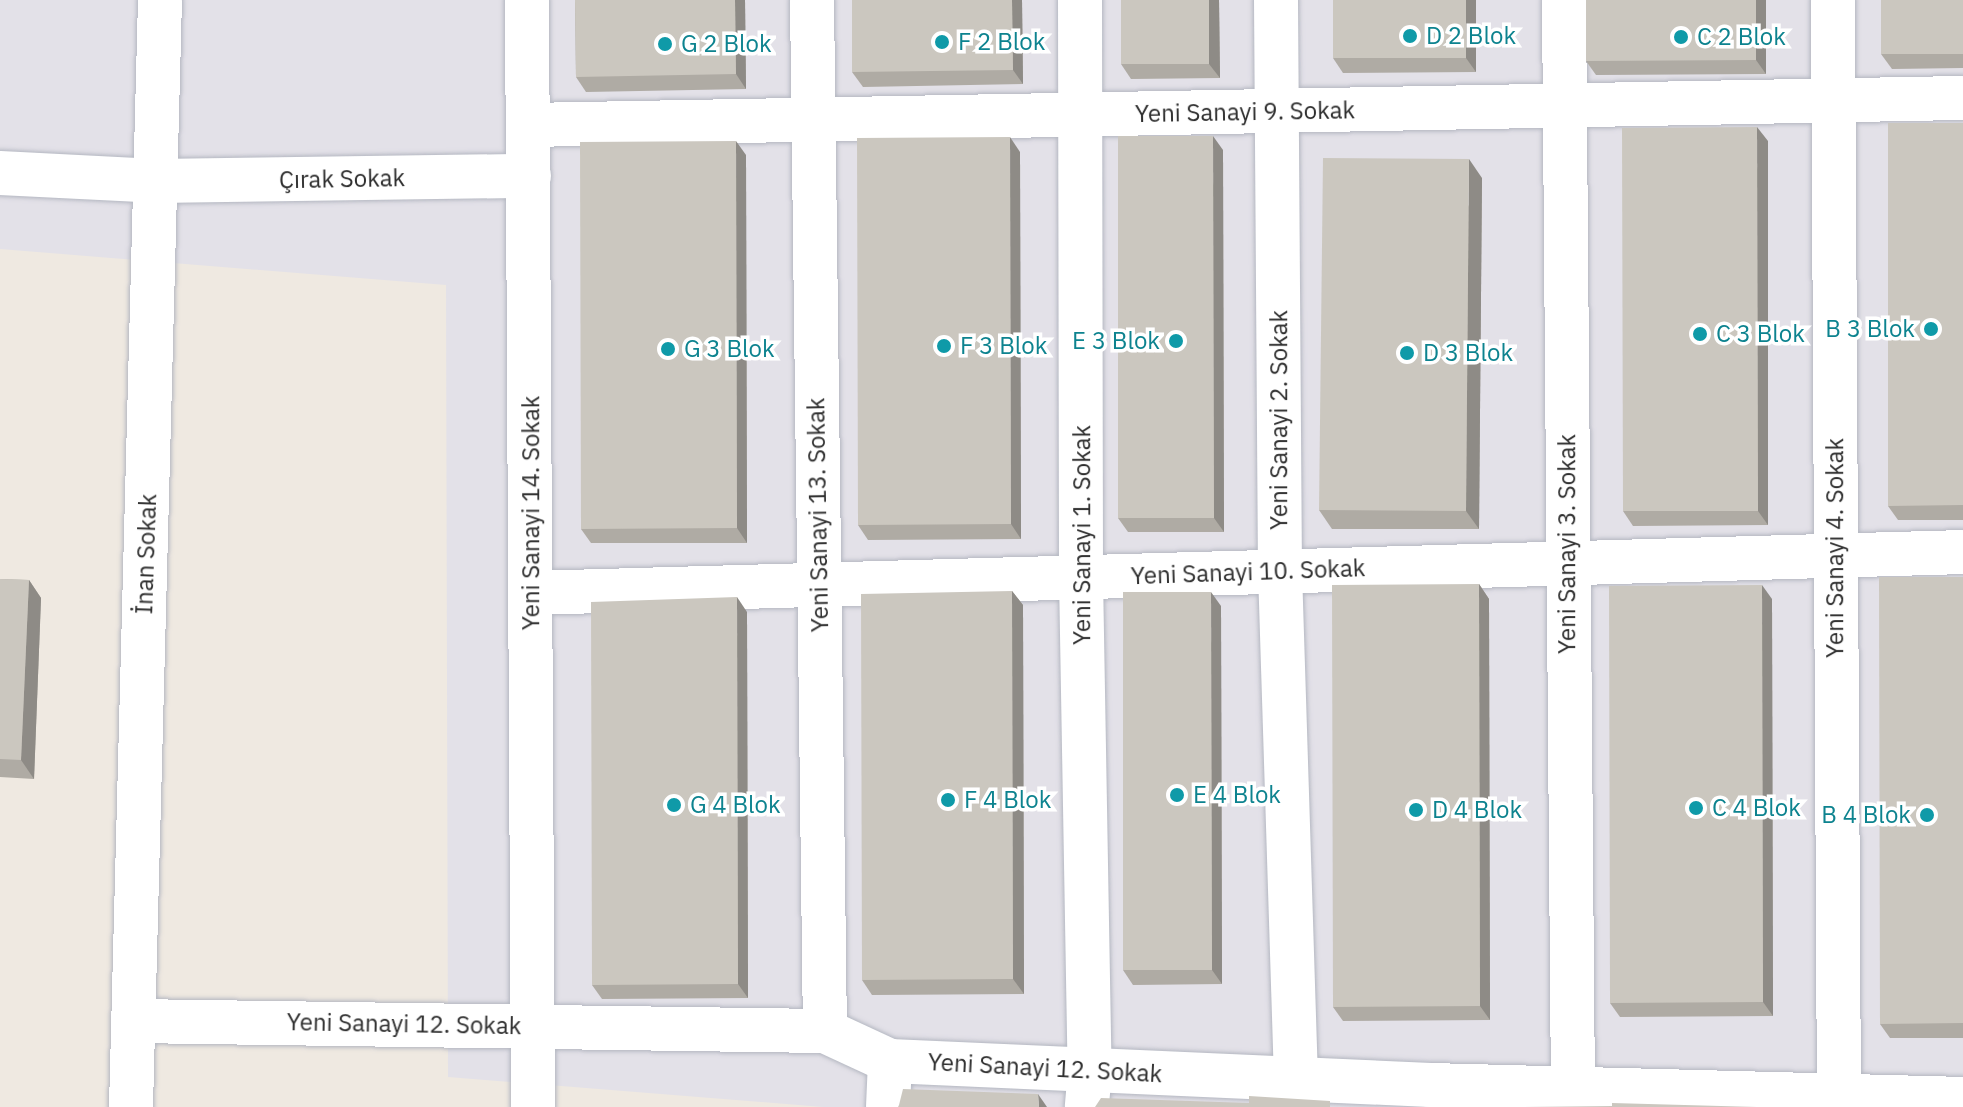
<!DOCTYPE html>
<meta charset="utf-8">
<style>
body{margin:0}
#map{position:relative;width:1963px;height:1107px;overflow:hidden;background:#efe9e1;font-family:"IBM Plex Sans",sans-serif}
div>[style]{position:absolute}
.industrial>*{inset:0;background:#e3e1e8}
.roads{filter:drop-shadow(0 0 2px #b4b7c1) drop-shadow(0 0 2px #b4b7c1)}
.minor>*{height:44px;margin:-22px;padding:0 22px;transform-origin:22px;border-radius:22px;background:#fff}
.wall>*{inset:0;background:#afaba4}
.shaded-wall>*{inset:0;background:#8e8b86}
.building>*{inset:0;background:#cbc7bf}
.dots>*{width:22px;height:22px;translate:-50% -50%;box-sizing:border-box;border:4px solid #fff;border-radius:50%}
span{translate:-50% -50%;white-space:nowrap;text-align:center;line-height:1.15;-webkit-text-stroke:7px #fff;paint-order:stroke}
.culture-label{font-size:24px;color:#0d838f}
.left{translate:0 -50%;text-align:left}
.right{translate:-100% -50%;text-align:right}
.street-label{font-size:24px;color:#2e2e2e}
</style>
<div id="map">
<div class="industrial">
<i style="clip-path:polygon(0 0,1963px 0,1963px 1107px,823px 1107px,448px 1077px,446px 285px,0 249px)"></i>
</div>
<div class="roads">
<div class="minor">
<i style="left:527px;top:0;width:1107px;rotate:89.69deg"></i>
<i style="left:812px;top:0;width:1031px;rotate:89.28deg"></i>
<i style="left:1080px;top:0;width:577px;rotate:89.9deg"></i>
<i style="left:1081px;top:577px;width:493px;rotate:89deg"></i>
<i style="left:1090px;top:1070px;width:37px;rotate:95deg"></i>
<i style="left:1276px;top:0;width:571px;rotate:89.6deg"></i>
<i style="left:1280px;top:571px;width:508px;rotate:88.2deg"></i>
<i style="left:1564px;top:0;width:1089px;rotate:89.53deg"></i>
<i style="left:1833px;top:0;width:1096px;rotate:89.69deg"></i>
<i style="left:528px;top:125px;width:1435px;rotate:-1.08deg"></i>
<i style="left:0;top:173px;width:156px;rotate:2.9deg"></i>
<i style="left:156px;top:181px;width:373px;rotate:-0.8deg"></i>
<i style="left:532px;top:593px;width:1432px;rotate:-1.64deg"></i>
<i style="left:133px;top:1021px;width:692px;rotate:0.83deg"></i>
<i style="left:825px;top:1031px;width:72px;rotate:24.8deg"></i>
<i style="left:890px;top:1061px;width:541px;rotate:2.54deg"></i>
<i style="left:1430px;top:1085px;width:533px;rotate:1.5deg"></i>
<i style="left:131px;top:1107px;width:1107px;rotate:-88.5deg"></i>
<i style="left:888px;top:1107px;width:46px;rotate:-87.5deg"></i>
</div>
</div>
<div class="wall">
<i style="clip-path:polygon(575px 0,745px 0,746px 89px,586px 92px,576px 77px)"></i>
<i style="clip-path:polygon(852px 0,1022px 0,1023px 84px,863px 87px,852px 72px)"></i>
<i style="clip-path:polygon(1219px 0,1220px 78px,1131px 79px,1121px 64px)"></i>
<i style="clip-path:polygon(1476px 0,1476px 72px,1343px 73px,1333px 58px)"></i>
<i style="clip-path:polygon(1766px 0,1766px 74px,1596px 75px,1586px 61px)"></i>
<i style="clip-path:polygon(1963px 0,1963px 68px,1892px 69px,1881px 54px)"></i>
<i style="clip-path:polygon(1963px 123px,1963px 520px,1898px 520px,1888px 506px)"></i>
<i style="clip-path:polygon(1768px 141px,1768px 525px,1633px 526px,1623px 511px)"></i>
<i style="clip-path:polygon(1223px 150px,1224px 532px,1128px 532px,1118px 518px)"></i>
<i style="clip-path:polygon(1020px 152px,1021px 539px,868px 540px,858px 525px)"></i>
<i style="clip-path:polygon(746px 155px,747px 543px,591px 543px,581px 529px)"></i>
<i style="clip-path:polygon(1482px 178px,1479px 529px,1332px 529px,1319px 510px)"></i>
<i style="clip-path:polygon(1963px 577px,1963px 1038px,1890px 1038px,1880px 1024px)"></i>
<i style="clip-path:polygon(0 579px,29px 580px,41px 598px,34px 779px,0 777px)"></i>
<i style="clip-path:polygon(1479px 584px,1489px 599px,1490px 1020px,1343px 1021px,1333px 1007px)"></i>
<i style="clip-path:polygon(1012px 591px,1023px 605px,1024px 994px,872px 995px,862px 980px)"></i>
<i style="clip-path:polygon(1772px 599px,1773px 1016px,1620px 1017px,1610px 1003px)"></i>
<i style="clip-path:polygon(1221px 606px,1222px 984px,1133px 985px,1123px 970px)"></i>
<i style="clip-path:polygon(747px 612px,748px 998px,602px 999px,592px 985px)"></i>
</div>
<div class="shaded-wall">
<i style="clip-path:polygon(735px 0,745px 0,746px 89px,736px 74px)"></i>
<i style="clip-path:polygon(1012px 0,1022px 0,1023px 84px,1013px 70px)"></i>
<i style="clip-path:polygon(1209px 0,1219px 0,1220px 78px,1209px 64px)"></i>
<i style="clip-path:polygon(1466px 0,1476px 0,1476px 72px,1466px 58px)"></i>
<i style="clip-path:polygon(1756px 0,1766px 0,1766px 74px,1756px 60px)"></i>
<i style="clip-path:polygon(1757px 127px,1768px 141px,1768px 525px,1758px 511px)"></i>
<i style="clip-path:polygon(1213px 136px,1223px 150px,1224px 532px,1214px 518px)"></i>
<i style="clip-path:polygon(1010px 137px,1020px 152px,1021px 539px,1011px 524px)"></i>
<i style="clip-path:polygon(736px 141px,746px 155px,747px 543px,737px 528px)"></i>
<i style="clip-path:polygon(1469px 159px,1482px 178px,1479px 529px,1466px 511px)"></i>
<i style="clip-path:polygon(29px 580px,41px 598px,34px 779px,21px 760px)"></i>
<i style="clip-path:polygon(1479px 584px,1489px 599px,1490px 1020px,1480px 1006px)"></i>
<i style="clip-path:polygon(1762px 585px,1772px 599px,1773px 1016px,1763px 1002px)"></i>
<i style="clip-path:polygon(1012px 591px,1023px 605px,1024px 994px,1013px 979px)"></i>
<i style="clip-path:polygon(1211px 592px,1221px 606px,1222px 984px,1212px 970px)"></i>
<i style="clip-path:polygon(737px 597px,747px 612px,748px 998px,738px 984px)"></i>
<i style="clip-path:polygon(1038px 1094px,1047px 1107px,1039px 1107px)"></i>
</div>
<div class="building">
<i style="clip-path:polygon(575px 0,735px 0,736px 74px,576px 77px)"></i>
<i style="clip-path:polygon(852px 0,1012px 0,1013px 70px,852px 72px)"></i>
<i style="clip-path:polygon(1121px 0,1209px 0,1209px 64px,1121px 64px)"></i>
<i style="clip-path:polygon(1333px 0,1466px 0,1466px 58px,1333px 58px)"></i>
<i style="clip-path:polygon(1586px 0,1756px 0,1756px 60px,1586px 61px)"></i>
<i style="clip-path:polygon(1881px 0,1963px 0,1963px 54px,1881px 54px)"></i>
<i style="clip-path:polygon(1888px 123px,1963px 123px,1963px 505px,1888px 506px)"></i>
<i style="clip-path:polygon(1757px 127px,1758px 511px,1623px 511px,1622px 128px)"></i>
<i style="clip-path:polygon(1118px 136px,1213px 136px,1214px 518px,1118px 518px)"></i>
<i style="clip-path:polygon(1010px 137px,1011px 524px,858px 525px,857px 138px)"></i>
<i style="clip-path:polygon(736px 141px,737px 528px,581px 529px,580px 142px)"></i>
<i style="clip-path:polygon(1323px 158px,1469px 159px,1466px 511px,1319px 510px)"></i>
<i style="clip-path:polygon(1879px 577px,1963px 577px,1963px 1023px,1880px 1024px)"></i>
<i style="clip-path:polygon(0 579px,29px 580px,21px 760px,0 759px)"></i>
<i style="clip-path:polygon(1479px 584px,1480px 1006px,1333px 1007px,1332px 585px)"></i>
<i style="clip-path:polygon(1762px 585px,1763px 1002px,1610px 1003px,1609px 586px)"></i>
<i style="clip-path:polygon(1012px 591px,1013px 979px,862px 980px,861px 594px)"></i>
<i style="clip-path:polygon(1123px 592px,1211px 592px,1212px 970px,1123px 970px)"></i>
<i style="clip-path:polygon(737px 597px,738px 984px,592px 985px,591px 602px)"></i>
<i style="clip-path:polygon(903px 1089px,1038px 1094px,1039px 1107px,898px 1107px,899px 1105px)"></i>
<i style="clip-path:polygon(1249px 1096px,1330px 1101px,1330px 1107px,1095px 1107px,1101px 1098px,1249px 1103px)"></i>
<i style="clip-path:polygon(1612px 1103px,1757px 1107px,1523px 1107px,1612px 1106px)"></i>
</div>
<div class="dots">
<i style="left:1410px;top:36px;background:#0f9aa8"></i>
<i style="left:1681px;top:37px;background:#0f9aa8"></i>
<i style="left:942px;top:42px;background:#0f9aa8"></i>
<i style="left:665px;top:44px;background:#0f9aa8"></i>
<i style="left:1931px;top:329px;background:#0f9aa8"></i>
<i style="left:1700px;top:334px;background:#0f9aa8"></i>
<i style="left:1176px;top:341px;background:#0f9aa8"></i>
<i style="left:944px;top:346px;background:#0f9aa8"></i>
<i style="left:668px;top:349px;background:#0f9aa8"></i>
<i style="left:1407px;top:353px;background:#0f9aa8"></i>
<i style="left:1177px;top:795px;background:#0f9aa8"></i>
<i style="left:948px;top:800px;background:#0f9aa8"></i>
<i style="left:674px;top:805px;background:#0f9aa8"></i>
<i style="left:1696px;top:808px;background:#0f9aa8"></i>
<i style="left:1416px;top:810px;background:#0f9aa8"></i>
<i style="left:1927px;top:815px;background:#0f9aa8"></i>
</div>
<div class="culture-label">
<span class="left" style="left:1426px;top:36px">D 2 Blok</span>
<span class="left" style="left:1697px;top:37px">C 2 Blok</span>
<span class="left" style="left:958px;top:42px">F 2 Blok</span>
<span class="left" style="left:681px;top:44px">G 2 Blok</span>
<span class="right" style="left:1915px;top:329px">B 3 Blok</span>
<span class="left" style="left:1716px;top:334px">C 3 Blok</span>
<span class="right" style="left:1160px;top:341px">E 3 Blok</span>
<span class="left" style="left:960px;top:346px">F 3 Blok</span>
<span class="left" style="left:684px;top:349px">G 3 Blok</span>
<span class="left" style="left:1423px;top:353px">D 3 Blok</span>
<span class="left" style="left:1193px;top:795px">E 4 Blok</span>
<span class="left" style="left:964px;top:800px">F 4 Blok</span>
<span class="left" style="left:690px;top:805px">G 4 Blok</span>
<span class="left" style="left:1712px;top:808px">C 4 Blok</span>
<span class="left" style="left:1432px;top:810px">D 4 Blok</span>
<span class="right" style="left:1911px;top:815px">B 4 Blok</span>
</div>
<div class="street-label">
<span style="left:1245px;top:112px;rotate:-1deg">Yeni Sanayi 9. Sokak</span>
<span style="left:342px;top:179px;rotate:-1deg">Çırak Sokak</span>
<span style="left:1279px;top:420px;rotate:-90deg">Yeni Sanayi 2. Sokak</span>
<span style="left:531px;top:513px;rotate:-90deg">Yeni Sanayi 14. Sokak</span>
<span style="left:818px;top:515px;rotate:-91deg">Yeni Sanayi 13. Sokak</span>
<span style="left:1082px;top:535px;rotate:-90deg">Yeni Sanayi 1. Sokak</span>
<span style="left:1567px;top:544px;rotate:-90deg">Yeni Sanayi 3. Sokak</span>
<span style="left:1835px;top:548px;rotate:-90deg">Yeni Sanayi 4. Sokak</span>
<span style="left:146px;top:554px;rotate:-88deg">İnan Sokak</span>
<span style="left:1248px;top:572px;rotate:-2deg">Yeni Sanayi 10. Sokak</span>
<span style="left:404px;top:1024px;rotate:1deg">Yeni Sanayi 12. Sokak</span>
<span style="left:1045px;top:1068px;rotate:3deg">Yeni Sanayi 12. Sokak</span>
</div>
</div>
